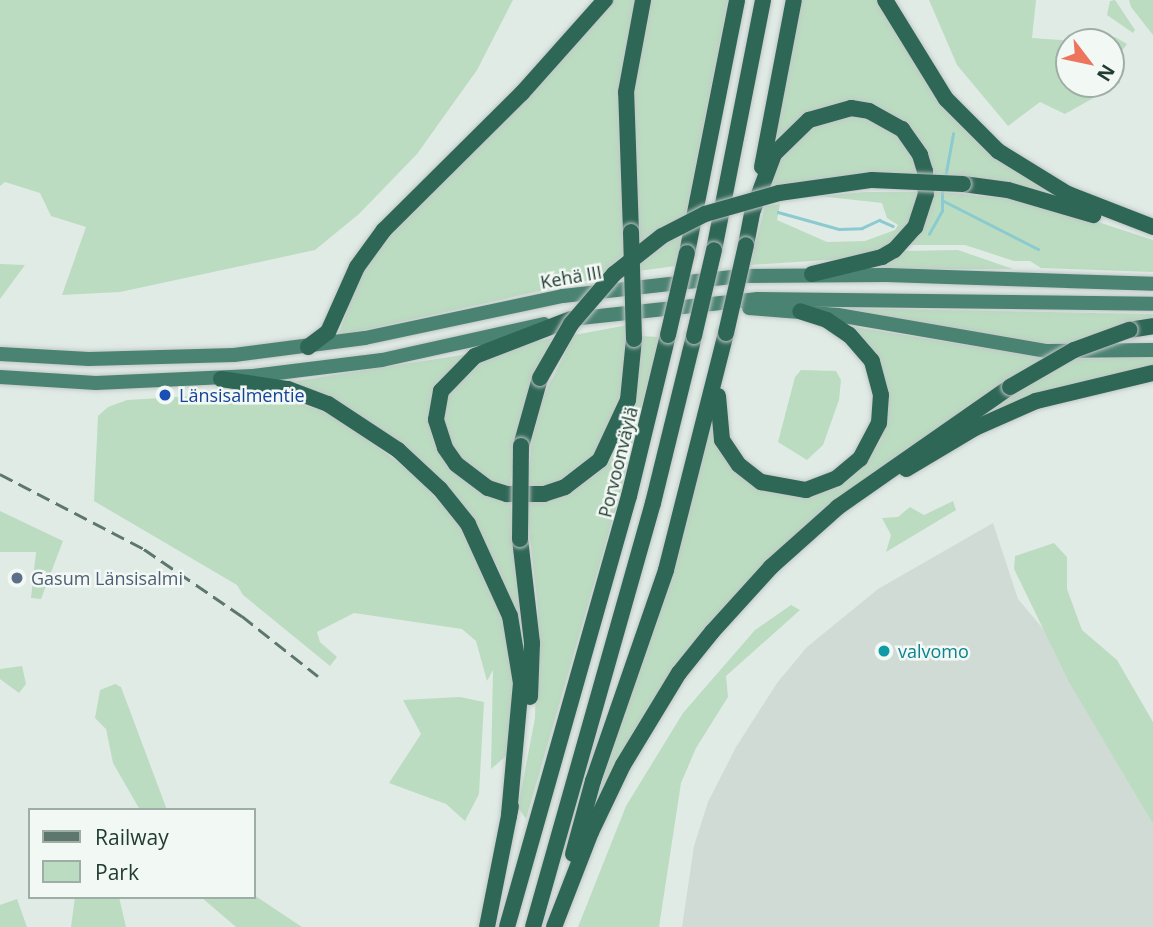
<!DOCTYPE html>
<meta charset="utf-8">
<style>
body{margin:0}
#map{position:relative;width:1153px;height:927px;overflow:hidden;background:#e1ebe6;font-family:"Open Sans",sans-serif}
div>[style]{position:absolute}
.built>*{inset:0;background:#d0dbd5}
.green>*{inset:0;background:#bbdcc1}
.stream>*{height:2.5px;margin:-1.25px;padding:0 1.25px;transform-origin:1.25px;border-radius:1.25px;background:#8bcacf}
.roads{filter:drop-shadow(0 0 2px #c1c8c6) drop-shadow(0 0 2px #c1c8c6)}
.trunk>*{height:14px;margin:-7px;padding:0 7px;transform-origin:7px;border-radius:7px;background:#4b8372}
.motorway>*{height:16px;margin:-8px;padding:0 8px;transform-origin:8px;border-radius:8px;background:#2f6757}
.rail>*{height:2.5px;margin-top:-1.25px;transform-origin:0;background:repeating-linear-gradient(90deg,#5d776e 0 14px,transparent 0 21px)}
.bridges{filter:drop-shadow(0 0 2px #c1c8c6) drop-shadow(0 0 2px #c1c8c6)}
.motorway-bridge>*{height:16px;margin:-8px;padding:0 8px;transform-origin:8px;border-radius:8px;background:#2f6757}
.dots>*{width:19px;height:19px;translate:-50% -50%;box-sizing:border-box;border:4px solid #f2f8f4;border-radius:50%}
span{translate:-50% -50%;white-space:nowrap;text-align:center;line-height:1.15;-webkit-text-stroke:5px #f2f8f4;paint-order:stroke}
.street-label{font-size:18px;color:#223c33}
.transit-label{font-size:18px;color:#164399}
.left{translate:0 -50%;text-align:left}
.service-label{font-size:18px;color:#4e5e75}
.culture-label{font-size:18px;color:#0d838f}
.legend{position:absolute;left:28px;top:808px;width:228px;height:91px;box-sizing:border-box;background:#f2f8f4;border:2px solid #9fada7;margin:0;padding:9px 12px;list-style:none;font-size:21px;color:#223c33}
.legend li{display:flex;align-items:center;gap:14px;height:35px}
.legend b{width:35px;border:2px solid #9fada7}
.north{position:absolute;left:1055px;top:28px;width:70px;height:70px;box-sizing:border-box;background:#f2f8f4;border:2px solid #9fada7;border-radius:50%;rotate:122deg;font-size:19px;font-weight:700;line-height:28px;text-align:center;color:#223c33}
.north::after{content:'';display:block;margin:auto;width:24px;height:32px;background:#ed755e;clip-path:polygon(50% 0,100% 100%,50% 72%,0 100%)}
</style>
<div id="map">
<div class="built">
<i style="clip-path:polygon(993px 523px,1018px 599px,1044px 630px,1153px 824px,1153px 927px,682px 927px,694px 846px,708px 802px,736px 747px,777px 683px,807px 647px,878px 589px)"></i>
</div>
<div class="green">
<i style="clip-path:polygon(0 0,513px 0,477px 70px,417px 154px,359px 214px,315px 250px,120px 292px,62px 295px,86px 227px,51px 216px,40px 193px,5px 182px,0 186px)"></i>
<i style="clip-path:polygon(612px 0,638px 0,619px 92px,624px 254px,598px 278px,338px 336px,360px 274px,384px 239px)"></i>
<i style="clip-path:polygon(650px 0,728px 0,676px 266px,638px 271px,630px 101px)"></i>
<i style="clip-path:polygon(801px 0,880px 0,950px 111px,1074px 203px,931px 175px,922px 148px,842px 104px,812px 112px,775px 139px)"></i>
<i style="clip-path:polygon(929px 0,1036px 0,1032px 38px,1090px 42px,1069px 42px,1069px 84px,1111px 84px,1111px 42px,1102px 42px,1115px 37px,1127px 44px,1116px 59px,1120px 83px,1065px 114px,1040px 102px,1008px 126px,957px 65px)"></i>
<i style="clip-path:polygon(1115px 0,1135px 30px,1133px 33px,1107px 15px,1110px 1px)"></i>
<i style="clip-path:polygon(1129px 0,1153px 0,1153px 35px,1131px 7px)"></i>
<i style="clip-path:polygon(853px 115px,887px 125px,907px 145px,920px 175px,769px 188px,779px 161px,804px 129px)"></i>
<i style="clip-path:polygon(931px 191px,1034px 201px,1153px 240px,1153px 272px,1041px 268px,1030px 261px,1014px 261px,965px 245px,910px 245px,923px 226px)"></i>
<i style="clip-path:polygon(866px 192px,920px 192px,910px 224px,887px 247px,843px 259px,750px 265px,765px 206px,780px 204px,777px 220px,827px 242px,865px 241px,895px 230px,898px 225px,887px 218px,882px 203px,819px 196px)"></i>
<i style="clip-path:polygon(958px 250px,1013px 269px,874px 269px,901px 251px)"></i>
<i style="clip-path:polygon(0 264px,25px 265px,0 299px)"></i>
<i style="clip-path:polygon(835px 308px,1153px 314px,1153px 322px,1072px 346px,1054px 346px,832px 312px)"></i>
<i style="clip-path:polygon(628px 325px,620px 403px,593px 458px,555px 484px,527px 490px,532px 440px,543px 397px,574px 335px)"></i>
<i style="clip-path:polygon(842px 325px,1046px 358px,744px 588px,589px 820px,675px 559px,711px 418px,718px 444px,768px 491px,794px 496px,808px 496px,864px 464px,881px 440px,886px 390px)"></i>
<i style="clip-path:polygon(641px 336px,659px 337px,618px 501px,526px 819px,518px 807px,535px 718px,538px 610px,526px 501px,566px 495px,596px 474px,610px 457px,637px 390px)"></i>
<i style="clip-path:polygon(552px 338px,521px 416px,510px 487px,494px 483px,466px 465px,447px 437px,443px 421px,449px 394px,476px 364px,526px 343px)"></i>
<i style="clip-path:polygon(468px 354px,457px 363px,433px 434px,510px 500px,525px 665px,512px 605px,499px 570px,486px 545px,441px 485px,283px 383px)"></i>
<i style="clip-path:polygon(1153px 357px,1153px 370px,1109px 378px,944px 443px,1026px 385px,1073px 359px)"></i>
<i style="clip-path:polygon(801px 370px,836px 371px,841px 380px,839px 400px,823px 445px,807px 460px,778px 442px,795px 377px)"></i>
<i style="clip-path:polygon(259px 392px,327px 412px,356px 430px,418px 478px,463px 529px,498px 595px,515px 676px,511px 752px,491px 769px,493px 670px,487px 681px,476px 641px,462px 629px,354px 613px,317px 632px,320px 642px,337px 657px,330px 666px,243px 595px,237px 585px,94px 501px,98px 416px,108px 407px,127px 400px)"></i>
<i style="clip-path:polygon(953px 501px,956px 510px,886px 552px,891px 535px,882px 518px,898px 517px,910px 507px,924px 515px)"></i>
<i style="clip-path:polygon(0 511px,63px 541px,41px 599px,31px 598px,36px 552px,0 552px)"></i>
<i style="clip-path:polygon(1054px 543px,1067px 557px,1067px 589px,1082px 630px,1117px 660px,1153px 722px,1153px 824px,1069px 682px,1014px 569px,1015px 556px)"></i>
<i style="clip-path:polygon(791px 605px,800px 610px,726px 676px,728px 697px,696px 748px,681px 783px,659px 927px,578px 927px,626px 806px,683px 713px,755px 630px)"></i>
<i style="clip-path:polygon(22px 666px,26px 684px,19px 693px,0 679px,0 669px)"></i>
<i style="clip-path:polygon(115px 684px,121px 687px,167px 810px,140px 810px,113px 763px,106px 729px,95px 718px,100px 690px)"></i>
<i style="clip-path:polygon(460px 697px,484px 702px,479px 794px,465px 821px,446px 804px,389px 783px,421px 734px,403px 700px)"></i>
<i style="clip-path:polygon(254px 895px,302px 927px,236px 927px,201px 897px)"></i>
<i style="clip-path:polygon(75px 897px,119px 897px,126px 927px,71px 927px)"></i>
<i style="clip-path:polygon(17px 899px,27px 927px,0 927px,0 905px)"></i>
</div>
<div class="stream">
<i style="left:945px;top:178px;width:45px;rotate:-79.7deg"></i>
<i style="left:942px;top:200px;width:108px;rotate:27deg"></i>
<i style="left:778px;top:212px;width:63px;rotate:15.6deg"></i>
<i style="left:839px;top:229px;width:23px;rotate:-2deg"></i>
<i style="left:862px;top:228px;width:19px;rotate:-25deg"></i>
<i style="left:879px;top:220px;width:15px;rotate:23deg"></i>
<i style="left:929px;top:234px;width:26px;rotate:-61deg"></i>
<i style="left:942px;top:211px;width:23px;rotate:-90deg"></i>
</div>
<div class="roads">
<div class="trunk">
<i style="left:749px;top:308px;width:89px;rotate:4.5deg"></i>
<i style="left:838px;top:315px;width:212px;rotate:9.8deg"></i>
<i style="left:1047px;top:351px;width:106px;rotate:-0.5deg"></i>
<i style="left:571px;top:319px;width:188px;rotate:-6.1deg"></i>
<i style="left:758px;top:299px;width:395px;rotate:0.7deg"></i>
<i style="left:0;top:354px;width:89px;rotate:3.2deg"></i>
<i style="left:89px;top:359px;width:145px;rotate:-1.6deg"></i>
<i style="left:234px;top:355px;width:132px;rotate:-7.4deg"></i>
<i style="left:365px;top:338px;width:202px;rotate:-12deg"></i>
<i style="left:563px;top:296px;width:179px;rotate:-6.4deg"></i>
<i style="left:741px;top:276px;width:146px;rotate:-0.4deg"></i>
<i style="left:887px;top:275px;width:266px;rotate:1.9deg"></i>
<i style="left:0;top:377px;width:96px;rotate:3.6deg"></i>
<i style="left:96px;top:383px;width:157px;rotate:-2.6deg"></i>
<i style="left:253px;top:376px;width:130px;rotate:-7.1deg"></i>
<i style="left:382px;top:360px;width:166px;rotate:-12.5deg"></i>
</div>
<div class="motorway">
<i style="left:885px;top:0;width:116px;rotate:58.4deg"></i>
<i style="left:946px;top:99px;width:74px;rotate:45deg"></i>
<i style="left:998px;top:151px;width:82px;rotate:31.6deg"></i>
<i style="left:1068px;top:194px;width:91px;rotate:21.2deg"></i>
<i style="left:762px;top:167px;width:170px;rotate:-79.2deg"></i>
<i style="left:963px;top:184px;width:45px;rotate:7.6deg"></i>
<i style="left:1008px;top:190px;width:89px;rotate:16.4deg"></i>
<i style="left:753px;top:210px;width:60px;rotate:-69.4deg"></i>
<i style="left:774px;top:154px;width:49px;rotate:-44.2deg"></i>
<i style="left:809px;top:120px;width:44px;rotate:-15.9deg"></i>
<i style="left:851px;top:108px;width:18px;rotate:9deg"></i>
<i style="left:869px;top:111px;width:38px;rotate:29deg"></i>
<i style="left:902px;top:129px;width:32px;rotate:55deg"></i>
<i style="left:920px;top:155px;width:17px;rotate:73deg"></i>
<i style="left:925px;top:171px;width:23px;rotate:88deg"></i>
<i style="left:926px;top:194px;width:35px;rotate:108deg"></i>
<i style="left:915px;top:227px;width:31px;rotate:132deg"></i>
<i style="left:894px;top:250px;width:14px;rotate:150deg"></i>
<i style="left:882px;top:257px;width:72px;rotate:166.3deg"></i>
<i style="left:631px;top:232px;width:140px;rotate:-92deg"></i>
<i style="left:626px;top:92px;width:94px;rotate:-79.5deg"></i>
<i style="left:746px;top:245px;width:43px;rotate:-79.2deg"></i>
<i style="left:714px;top:250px;width:255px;rotate:-78.9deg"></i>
<i style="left:687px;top:253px;width:258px;rotate:-78.8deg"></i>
<i style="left:571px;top:319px;width:103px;rotate:158.9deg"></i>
<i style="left:475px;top:356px;width:49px;rotate:134.2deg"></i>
<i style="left:441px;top:391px;width:29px;rotate:100deg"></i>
<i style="left:436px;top:420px;width:29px;rotate:72deg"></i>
<i style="left:445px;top:448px;width:19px;rotate:55deg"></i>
<i style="left:456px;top:464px;width:40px;rotate:37deg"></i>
<i style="left:488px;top:488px;width:20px;rotate:18deg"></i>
<i style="left:507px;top:494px;width:37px"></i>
<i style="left:544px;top:494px;width:22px;rotate:-18deg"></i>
<i style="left:565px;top:487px;width:44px;rotate:-37.6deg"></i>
<i style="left:600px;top:460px;width:66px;rotate:-65deg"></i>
<i style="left:628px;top:400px;width:61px;rotate:-84.4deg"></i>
<i style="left:1129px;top:330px;width:24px;rotate:-9deg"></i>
<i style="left:308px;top:347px;width:25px;rotate:-37deg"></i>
<i style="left:328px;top:332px;width:71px;rotate:-66deg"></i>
<i style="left:357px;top:267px;width:46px;rotate:-53.9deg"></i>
<i style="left:384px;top:230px;width:194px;rotate:-44.8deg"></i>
<i style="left:522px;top:93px;width:125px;rotate:-48.3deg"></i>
<i style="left:221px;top:379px;width:68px;rotate:8.5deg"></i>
<i style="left:288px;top:389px;width:43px;rotate:20.6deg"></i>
<i style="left:328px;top:404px;width:84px;rotate:33.3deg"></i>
<i style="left:398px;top:450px;width:57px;rotate:42.9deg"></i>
<i style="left:440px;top:489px;width:45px;rotate:51.3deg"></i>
<i style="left:468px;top:524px;width:101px;rotate:65.5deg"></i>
<i style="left:510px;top:616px;width:68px;rotate:80.7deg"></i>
<i style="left:521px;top:683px;width:134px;rotate:95.2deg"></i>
<i style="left:718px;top:396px;width:44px;rotate:84.8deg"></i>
<i style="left:722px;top:440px;width:30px;rotate:56deg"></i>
<i style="left:739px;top:465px;width:28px;rotate:38deg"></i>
<i style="left:761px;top:482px;width:46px;rotate:10.1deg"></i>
<i style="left:806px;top:490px;width:33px;rotate:-21deg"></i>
<i style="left:837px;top:478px;width:30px;rotate:-40deg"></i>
<i style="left:860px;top:459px;width:41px;rotate:-62.2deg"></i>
<i style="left:879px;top:423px;width:28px;rotate:-86deg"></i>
<i style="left:881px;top:395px;width:35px;rotate:-105deg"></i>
<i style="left:872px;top:361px;width:35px;rotate:-131deg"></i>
<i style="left:849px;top:335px;width:27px;rotate:-146deg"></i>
<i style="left:827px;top:320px;width:28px;rotate:-162deg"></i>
<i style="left:521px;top:446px;width:71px;rotate:-74.4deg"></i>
<i style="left:906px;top:469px;width:80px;rotate:-30.7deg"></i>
<i style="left:975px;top:428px;width:67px;rotate:-23.9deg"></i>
<i style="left:1036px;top:401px;width:120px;rotate:-13.5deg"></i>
<i style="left:520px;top:539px;width:105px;rotate:83.4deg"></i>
<i style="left:532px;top:643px;width:54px;rotate:92.1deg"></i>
<i style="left:573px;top:854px;width:76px;rotate:-74.7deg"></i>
<i style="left:593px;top:781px;width:223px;rotate:-70.9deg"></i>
<i style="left:666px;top:570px;width:244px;rotate:-75.8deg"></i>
<i style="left:487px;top:927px;width:123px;rotate:-78.8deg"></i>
<i style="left:507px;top:927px;width:448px;rotate:-74.2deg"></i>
<i style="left:629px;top:496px;width:166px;rotate:-76.4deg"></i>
<i style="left:533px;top:927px;width:441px;rotate:-74.2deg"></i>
<i style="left:653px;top:503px;width:172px;rotate:-76.2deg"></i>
<i style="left:554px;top:927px;width:102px;rotate:-68.7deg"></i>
<i style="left:591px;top:832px;width:74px;rotate:-64.5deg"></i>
<i style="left:623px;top:765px;width:108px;rotate:-58.7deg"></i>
<i style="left:679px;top:673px;width:53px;rotate:-51.2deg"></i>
<i style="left:712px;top:632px;width:88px;rotate:-47.8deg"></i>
<i style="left:771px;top:567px;width:90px;rotate:-41.8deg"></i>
<i style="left:838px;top:507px;width:210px;rotate:-34.9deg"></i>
</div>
</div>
<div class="rail">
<i style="left:0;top:474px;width:162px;rotate:27.5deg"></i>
<i style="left:144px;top:549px;width:119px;rotate:34.4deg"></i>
<i style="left:242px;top:616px;width:97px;rotate:38.3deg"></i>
</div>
<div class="bridges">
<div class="motorway-bridge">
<i style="left:631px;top:232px;width:107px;rotate:88.4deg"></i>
<i style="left:726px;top:333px;width:90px;rotate:-77.2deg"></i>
<i style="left:668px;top:335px;width:84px;rotate:-77deg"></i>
<i style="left:694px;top:336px;width:88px;rotate:-76.9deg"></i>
<i style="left:540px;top:378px;width:62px;rotate:-60.1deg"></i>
<i style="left:571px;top:324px;width:66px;rotate:-49.3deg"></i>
<i style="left:614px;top:274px;width:61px;rotate:-38.4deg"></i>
<i style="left:662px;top:236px;width:48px;rotate:-27.1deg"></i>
<i style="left:705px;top:214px;width:77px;rotate:-15.8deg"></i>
<i style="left:779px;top:193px;width:94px;rotate:-8deg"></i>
<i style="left:872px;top:180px;width:91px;rotate:2.5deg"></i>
<i style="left:1010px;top:387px;width:74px;rotate:-30deg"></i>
<i style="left:1074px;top:350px;width:59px;rotate:-20deg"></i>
<i style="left:520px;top:539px;width:93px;rotate:-89.4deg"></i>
</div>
</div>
<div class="dots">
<i style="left:165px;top:395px;background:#1a4fb4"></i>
<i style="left:17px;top:578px;background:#5c6f8a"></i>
<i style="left:884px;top:651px;background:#0f9aa8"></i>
</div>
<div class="street-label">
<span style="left:571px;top:277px;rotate:-10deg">Kehä III</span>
<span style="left:618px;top:462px;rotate:-76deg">Porvoonväylä</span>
</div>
<div class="transit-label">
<span class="left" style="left:179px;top:395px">Länsisalmentie</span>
</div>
<div class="service-label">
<span class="left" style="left:31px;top:578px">Gasum Länsisalmi</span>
</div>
<div class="culture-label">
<span class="left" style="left:898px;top:651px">valvomo</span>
</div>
<ul class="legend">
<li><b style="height:9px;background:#5d776e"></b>Railway</li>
<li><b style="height:19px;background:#bbdcc1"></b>Park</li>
</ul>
<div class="north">N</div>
</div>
